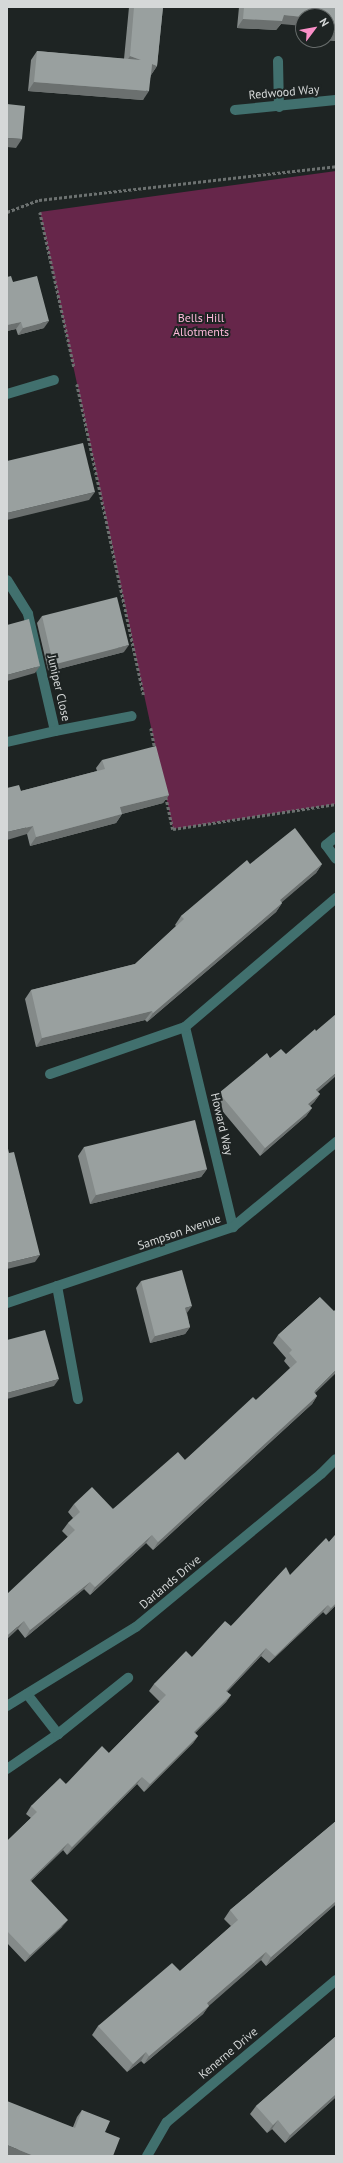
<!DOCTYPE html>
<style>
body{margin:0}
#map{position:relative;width:343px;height:2163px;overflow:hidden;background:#1e2423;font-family:"PT Sans",sans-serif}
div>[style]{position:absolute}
.green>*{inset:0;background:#66264a}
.path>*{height:2.5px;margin-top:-1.25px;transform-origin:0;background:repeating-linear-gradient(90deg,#6c7170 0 3px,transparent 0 5px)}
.minor>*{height:10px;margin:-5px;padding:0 5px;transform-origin:5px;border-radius:5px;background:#41706e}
.wall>*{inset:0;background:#848a89}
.shaded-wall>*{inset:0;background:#6b706f}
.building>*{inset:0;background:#99a09f}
span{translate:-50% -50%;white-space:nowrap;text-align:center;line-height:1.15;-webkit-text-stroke:4px #1e2423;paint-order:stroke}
.street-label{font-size:12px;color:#d5d8d8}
.park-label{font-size:12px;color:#fbb8d8}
.frame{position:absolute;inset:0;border:8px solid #d5d8d8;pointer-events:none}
.north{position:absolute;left:295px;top:8px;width:40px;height:40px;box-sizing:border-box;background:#1e2423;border:1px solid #676c6b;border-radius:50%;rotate:58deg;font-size:11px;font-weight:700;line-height:16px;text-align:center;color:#d5d8d8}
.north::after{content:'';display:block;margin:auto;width:14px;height:18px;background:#fa8fc7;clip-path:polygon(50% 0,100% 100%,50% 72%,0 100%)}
</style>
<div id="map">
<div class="green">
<i style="clip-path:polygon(336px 171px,336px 804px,173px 829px,40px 212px)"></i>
</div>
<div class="path">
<i style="left:7px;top:212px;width:34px;rotate:-21deg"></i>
<i style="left:39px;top:200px;width:299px;rotate:-6.5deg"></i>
<i style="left:40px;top:212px;width:159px;rotate:77.6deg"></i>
<i style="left:77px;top:384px;width:319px;rotate:77.9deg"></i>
<i style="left:151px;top:728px;width:21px;rotate:79deg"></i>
<i style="left:166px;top:797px;width:33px;rotate:78deg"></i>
<i style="left:173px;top:829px;width:165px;rotate:-8.7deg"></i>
</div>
<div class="minor">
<i style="left:278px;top:61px;width:46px;rotate:88.8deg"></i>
<i style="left:235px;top:110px;width:101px;rotate:-5.7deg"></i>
<i style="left:7px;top:394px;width:49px;rotate:-16.6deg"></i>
<i style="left:7px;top:580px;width:40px;rotate:58deg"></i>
<i style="left:28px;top:614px;width:120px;rotate:77deg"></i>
<i style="left:55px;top:731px;width:78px;rotate:-11deg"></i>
<i style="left:7px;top:742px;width:49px;rotate:-12.9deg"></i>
<i style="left:336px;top:837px;width:13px;rotate:141deg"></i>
<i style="left:326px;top:845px;width:17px;rotate:54deg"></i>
<i style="left:185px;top:1027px;width:206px;rotate:76.5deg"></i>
<i style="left:50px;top:1074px;width:143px;rotate:-19.2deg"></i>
<i style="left:185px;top:1027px;width:199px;rotate:-40.5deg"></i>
<i style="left:57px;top:1286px;width:115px;rotate:79.5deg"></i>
<i style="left:7px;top:1303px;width:238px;rotate:-18.6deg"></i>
<i style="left:233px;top:1227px;width:134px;rotate:-39.5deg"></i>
<i style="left:27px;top:1694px;width:51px;rotate:52.2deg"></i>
<i style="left:7px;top:1706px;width:151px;rotate:-31.5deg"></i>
<i style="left:136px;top:1627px;width:240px;rotate:-39.6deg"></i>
<i style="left:321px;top:1474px;width:21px;rotate:-45deg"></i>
<i style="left:7px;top:1769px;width:62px;rotate:-34.5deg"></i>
<i style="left:58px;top:1734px;width:90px;rotate:-38.7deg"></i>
<i style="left:147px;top:2156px;width:39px;rotate:-60deg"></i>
<i style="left:167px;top:2122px;width:221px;rotate:-40deg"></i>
</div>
<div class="wall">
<i style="clip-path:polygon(129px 7px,163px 7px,157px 66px,151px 75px,143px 100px,28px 91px,31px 60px,37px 51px,124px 59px)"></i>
<i style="clip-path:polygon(239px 7px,336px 7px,336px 41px,327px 40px,327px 16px,281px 24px,276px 30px,237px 28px)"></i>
<i style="clip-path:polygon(7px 277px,13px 282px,44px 328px,18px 335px,16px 329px,7px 331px)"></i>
<i style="clip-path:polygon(42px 616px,124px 652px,51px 671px,48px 670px,37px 623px)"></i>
<i style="clip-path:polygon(102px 760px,169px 795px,163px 803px,122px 814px,116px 823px,30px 846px,27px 834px,21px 791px,97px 771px,96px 768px)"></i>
<i style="clip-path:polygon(250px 864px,322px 864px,316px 873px,281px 902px,282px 903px,276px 912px,147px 1022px,145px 1020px,36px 1047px,25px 999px,31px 990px,135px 964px,176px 926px,175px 925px,181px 916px)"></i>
<i style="clip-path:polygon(270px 1058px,318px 1092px,320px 1094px,314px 1102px,310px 1106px,312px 1108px,306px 1116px,260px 1156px,214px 1101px,219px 1093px)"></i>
<i style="clip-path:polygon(84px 1147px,207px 1169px,201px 1177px,90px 1204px,78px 1156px)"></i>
<i style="clip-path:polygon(141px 1281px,187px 1313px,190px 1327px,185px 1334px,150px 1343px,136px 1288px)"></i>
<i style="clip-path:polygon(320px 1297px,315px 1393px,317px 1396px,312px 1404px,153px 1550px,146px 1543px,90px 1595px,84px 1589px,25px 1638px,18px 1629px,8px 1594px,68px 1537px,62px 1531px,68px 1523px,73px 1518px,68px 1512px,74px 1504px,113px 1509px,185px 1460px,256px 1400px,290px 1368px,284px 1361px,286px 1358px,273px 1343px,278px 1335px)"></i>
<i style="clip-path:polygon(336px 1534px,336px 1605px,326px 1615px,323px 1612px,269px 1663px,261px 1656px,227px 1692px,231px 1695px,226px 1702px,195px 1733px,198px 1736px,193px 1743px,144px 1792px,137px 1784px,67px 1855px,63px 1850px,31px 1881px,62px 1927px,25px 1962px,7px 1943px,7px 1841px,31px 1818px,26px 1814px,31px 1806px,66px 1784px,109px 1753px,160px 1702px,149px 1691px,154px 1684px,192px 1657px,231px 1626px,329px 1542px)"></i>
<i style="clip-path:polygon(336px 1821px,336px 1904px,266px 1966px,261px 1960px,209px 2005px,203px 2014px,144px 2064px,141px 2061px,127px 2072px,92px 2035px,98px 2026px,180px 1971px,231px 1926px,224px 1919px,230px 1910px)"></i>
<i style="clip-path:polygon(336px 2036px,336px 2097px,285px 2143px,272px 2129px,267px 2133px,250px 2114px,256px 2106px)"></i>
<i style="clip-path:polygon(82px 2110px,105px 2132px,113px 2156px,11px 2156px,7px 2154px,73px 2127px,77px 2117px)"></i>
</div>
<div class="shaded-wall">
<i style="clip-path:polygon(284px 15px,303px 17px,303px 26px,281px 24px,276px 30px,237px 28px,243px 19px)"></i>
<i style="clip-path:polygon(329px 31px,336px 32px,336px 41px,327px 40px,327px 33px)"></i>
<i style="clip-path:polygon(130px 56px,141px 60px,124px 65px)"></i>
<i style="clip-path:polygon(152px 64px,157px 66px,151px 75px)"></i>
<i style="clip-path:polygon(34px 82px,149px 91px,143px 100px,28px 91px)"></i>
<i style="clip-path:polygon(7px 138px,22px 139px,16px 148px,7px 147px)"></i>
<i style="clip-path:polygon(49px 321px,44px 328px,18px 335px,23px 328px)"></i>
<i style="clip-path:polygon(21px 322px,16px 329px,7px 331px,7px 325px)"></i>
<i style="clip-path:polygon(95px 492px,89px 500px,7px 520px,7px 513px)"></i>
<i style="clip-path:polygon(129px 645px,124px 652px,51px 671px,48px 670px,53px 663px)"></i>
<i style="clip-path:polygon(40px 666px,35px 673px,7px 681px,7px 675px)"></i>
<i style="clip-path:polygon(169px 795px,163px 803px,114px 816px,120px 807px)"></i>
<i style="clip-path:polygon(122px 814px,116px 823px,30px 846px,36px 837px)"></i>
<i style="clip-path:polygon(33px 826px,27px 834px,7px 840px,7px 832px)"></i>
<i style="clip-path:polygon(322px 864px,316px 873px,274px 909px,280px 900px)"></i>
<i style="clip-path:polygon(282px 903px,276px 912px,147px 1022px,153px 1013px)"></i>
<i style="clip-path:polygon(152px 1011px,145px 1020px,36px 1047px,42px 1038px)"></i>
<i style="clip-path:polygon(336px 1073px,336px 1076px,311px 1098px,316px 1090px)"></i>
<i style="clip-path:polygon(320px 1094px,314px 1102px,302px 1112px,308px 1104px)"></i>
<i style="clip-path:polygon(312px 1108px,306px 1116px,260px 1156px,265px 1148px)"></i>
<i style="clip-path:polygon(207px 1169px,201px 1177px,90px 1204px,96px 1195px)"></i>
<i style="clip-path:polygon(40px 1255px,35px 1262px,7px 1269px,7px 1263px)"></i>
<i style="clip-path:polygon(192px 1306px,187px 1313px,180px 1315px,185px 1308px)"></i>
<i style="clip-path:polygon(190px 1327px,185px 1334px,150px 1343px,155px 1336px)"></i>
<i style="clip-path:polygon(336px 1370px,336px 1373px,308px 1400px,314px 1392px)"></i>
<i style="clip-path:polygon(59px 1379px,54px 1386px,7px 1399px,7px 1393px)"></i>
<i style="clip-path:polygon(317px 1396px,312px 1404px,153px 1550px,158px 1542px)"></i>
<i style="clip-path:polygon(152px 1535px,146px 1543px,90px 1595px,95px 1587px)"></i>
<i style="clip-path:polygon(90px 1582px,84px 1589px,25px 1638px,30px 1630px)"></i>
<i style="clip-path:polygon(336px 1603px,336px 1605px,326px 1615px,331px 1608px)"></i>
<i style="clip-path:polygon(328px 1605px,323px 1612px,269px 1663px,275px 1656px)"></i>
<i style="clip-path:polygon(24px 1621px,18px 1629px,7px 1639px,7px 1636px)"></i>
<i style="clip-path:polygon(266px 1648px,261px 1656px,221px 1698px,226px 1691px)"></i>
<i style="clip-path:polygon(231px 1695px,226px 1702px,189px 1739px,194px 1732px)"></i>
<i style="clip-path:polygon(198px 1736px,193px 1743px,144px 1792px,150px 1784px)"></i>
<i style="clip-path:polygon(142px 1777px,137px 1784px,67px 1855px,72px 1847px)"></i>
<i style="clip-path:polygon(68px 1843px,63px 1850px,25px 1887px,30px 1880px)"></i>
<i style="clip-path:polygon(336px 1901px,336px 1904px,266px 1966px,271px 1957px)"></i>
<i style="clip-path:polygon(68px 1920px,62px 1927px,25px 1962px,30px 1955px)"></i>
<i style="clip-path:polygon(266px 1952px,261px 1960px,202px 2012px,207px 2003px)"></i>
<i style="clip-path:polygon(209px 2006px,203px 2014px,144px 2064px,149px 2056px)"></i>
<i style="clip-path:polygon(146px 2052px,141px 2061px,127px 2072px,133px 2064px)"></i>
<i style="clip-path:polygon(336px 2094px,336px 2097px,285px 2143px,290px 2135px)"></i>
<i style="clip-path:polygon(278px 2120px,272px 2129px,267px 2133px,273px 2125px)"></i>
<i style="clip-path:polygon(7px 2145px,34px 2156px,11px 2156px,7px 2154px)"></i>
</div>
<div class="building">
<i style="clip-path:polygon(134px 7px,163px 7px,157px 66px,152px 64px,149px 91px,34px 82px,37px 51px,141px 60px,130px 56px)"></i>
<i style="clip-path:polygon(244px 7px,336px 7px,336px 32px,329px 31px,329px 19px,327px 19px,327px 16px,303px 16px,303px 17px,284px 15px,282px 21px,243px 19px)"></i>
<i style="clip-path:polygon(7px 104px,25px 106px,22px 139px,7px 138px)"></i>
<i style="clip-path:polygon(11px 276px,13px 282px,37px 276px,49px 321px,23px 328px,21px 322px,7px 325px,7px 277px)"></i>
<i style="clip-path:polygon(83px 443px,95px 492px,7px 513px,7px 461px)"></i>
<i style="clip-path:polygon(117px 597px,129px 645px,56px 664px,53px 663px,42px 616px)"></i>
<i style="clip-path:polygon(29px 619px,40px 666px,7px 675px,7px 625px)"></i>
<i style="clip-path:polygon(156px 746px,169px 795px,120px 807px,122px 814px,36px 837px,33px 826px,7px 832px,7px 788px,19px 785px,21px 791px,105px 769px,102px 760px)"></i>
<i style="clip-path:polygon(295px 828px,322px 864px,280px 900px,282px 903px,153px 1013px,152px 1011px,42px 1038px,31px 990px,135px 964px,184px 919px,181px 916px,247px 860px,250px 864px)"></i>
<i style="clip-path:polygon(336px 1014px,336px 1073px,316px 1090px,320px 1094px,308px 1104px,312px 1108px,265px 1148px,219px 1093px,267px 1053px,270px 1058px,281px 1049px,286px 1054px,315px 1029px,316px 1031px)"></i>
<i style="clip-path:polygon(195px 1120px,207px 1169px,96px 1195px,84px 1147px)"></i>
<i style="clip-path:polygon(7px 1144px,9px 1153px,14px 1152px,40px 1255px,7px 1263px)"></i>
<i style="clip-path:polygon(182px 1270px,192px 1306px,185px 1308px,190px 1327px,155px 1336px,141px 1281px)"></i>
<i style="clip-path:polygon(320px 1297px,334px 1311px,336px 1309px,336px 1370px,314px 1392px,317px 1396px,158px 1542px,152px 1535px,95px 1587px,90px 1582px,30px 1630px,24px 1621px,7px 1636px,7px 1594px,75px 1530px,68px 1523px,80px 1512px,74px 1504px,92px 1487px,113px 1509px,178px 1452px,185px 1460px,253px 1397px,256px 1400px,297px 1362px,289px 1353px,292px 1350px,278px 1335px)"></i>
<i style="clip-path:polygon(45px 1330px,59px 1379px,7px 1393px,7px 1340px)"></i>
<i style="clip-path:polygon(336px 1534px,336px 1603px,331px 1608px,328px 1605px,275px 1656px,266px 1648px,226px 1691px,231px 1695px,194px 1732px,198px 1736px,150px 1784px,142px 1777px,72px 1847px,68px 1843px,30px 1880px,68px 1920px,30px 1955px,7px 1931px,7px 1841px,37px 1812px,31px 1806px,60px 1778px,66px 1784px,102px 1746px,109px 1753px,166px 1695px,154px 1684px,186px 1651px,192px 1657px,225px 1621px,231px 1626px,286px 1567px,290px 1575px,326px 1538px,329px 1542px)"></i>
<i style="clip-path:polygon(336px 1821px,336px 1901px,271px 1957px,266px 1952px,207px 2003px,209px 2006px,149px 2056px,146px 2052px,133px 2064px,98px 2026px,172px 1963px,180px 1971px,238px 1920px,230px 1910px)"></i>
<i style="clip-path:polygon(336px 2036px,336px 2094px,290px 2135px,278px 2120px,273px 2125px,256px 2106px)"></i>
<i style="clip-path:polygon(7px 2101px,75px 2128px,82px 2110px,110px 2121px,105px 2132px,120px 2138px,113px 2156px,34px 2156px,7px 2145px)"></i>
</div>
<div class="street-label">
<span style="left:284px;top:92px;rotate:-5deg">Redwood Way</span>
<span style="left:59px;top:688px;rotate:77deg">Juniper Close</span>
<span style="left:222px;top:1124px;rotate:77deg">Howard Way</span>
<span style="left:179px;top:1232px;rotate:-19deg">Sampson Avenue</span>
<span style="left:170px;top:1582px;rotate:-40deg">Darlands Drive</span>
<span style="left:228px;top:2053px;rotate:-40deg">Kenerne Drive</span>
</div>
<div class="park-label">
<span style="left:201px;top:325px">Bells Hill<br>Allotments</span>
</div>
<div class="frame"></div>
<div class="north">N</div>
</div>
